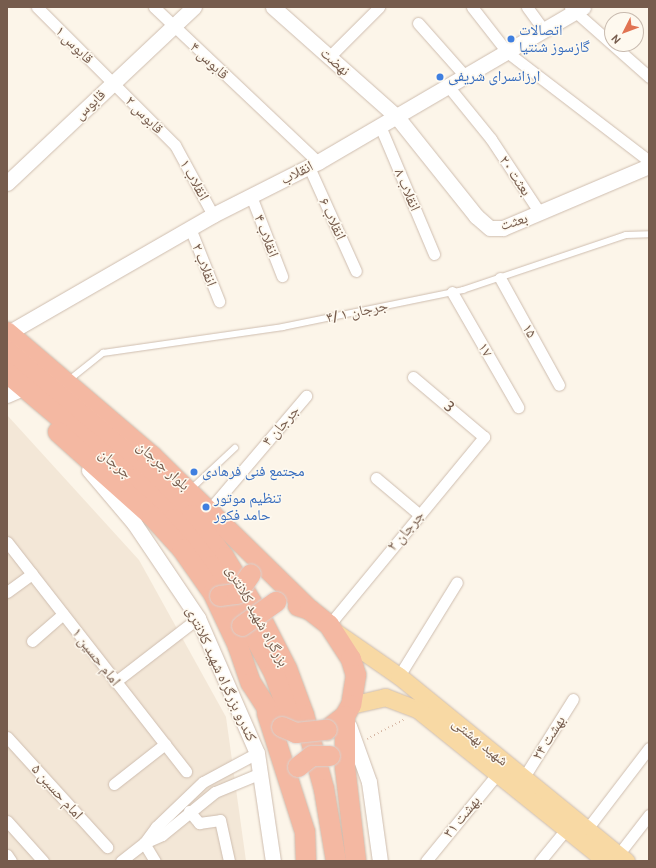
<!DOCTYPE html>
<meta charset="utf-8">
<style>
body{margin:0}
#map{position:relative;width:656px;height:868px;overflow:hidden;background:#fcf5e9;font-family:Cabin,"Noto Naskh Arabic",sans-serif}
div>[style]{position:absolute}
.residential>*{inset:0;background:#f3e7d7}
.path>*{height:1.5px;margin-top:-0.75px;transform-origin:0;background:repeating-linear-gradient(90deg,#d6b7a4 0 1px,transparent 0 4px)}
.roads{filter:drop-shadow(0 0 1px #cebdaf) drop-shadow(0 0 1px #cebdaf)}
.lane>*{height:5.5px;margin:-2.75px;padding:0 2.75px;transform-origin:2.75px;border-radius:2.75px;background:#fff}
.street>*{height:11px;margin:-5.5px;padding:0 5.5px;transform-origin:5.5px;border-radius:5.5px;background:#fff}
.secondary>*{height:15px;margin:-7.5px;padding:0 7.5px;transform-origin:7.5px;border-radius:7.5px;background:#fff}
.primary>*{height:17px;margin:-8.5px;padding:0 8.5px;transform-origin:8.5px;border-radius:8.5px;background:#f8d9a4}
.highway>*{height:20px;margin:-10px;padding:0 10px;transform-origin:10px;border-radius:10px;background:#f4b8a2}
.bridges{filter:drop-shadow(0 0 1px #d9d1cd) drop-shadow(0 0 1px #d9d1cd)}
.highway-bridge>*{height:20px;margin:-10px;padding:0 10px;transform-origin:10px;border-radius:10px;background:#f4b8a2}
.dots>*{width:11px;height:11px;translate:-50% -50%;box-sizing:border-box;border:2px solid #fef9ef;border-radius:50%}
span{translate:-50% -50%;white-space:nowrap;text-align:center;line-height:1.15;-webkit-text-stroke:3px #fef9ef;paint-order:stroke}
.shop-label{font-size:15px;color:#366cbe}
.left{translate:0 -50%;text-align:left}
.street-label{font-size:15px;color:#765c4d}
.frame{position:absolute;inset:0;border:8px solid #765c4d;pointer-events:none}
.north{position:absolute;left:604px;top:12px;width:40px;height:40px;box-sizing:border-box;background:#fef9ef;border:1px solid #c8baae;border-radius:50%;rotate:228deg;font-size:11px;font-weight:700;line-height:16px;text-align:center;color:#765c4d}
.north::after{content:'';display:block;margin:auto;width:14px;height:18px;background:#e17352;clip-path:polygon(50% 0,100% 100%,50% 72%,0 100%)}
</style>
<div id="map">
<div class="residential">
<i style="clip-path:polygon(7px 415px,139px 560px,226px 717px,246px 861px,7px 861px)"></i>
</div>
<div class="path">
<i style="left:367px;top:739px;width:43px;rotate:-27.8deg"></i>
</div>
<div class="roads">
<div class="lane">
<i style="left:68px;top:381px;width:45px;rotate:-38.7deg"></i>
<i style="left:103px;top:353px;width:182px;rotate:-8.2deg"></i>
<i style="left:283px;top:327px;width:184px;rotate:-11.6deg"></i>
<i style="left:463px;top:290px;width:172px;rotate:-18.6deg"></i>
<i style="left:626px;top:235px;width:23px;rotate:-2deg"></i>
<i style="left:191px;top:489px;width:60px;rotate:-43deg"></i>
</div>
<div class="street">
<i style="left:37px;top:7px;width:195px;rotate:45deg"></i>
<i style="left:175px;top:145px;width:80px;rotate:61.5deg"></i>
<i style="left:154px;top:7px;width:226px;rotate:43.4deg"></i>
<i style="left:472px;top:7px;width:57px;rotate:52.1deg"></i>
<i style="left:507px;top:52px;width:179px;rotate:37.5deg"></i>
<i style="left:527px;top:7px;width:29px;rotate:54deg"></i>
<i style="left:570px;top:7px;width:106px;rotate:41.5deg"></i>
<i style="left:418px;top:23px;width:71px;rotate:48.4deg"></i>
<i style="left:329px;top:57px;width:71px;rotate:-45deg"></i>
<i style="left:448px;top:86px;width:68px;rotate:50.9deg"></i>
<i style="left:491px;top:139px;width:89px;rotate:56.5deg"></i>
<i style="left:380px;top:126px;width:139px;rotate:67.1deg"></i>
<i style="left:309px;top:167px;width:114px;rotate:65.7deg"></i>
<i style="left:251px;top:196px;width:86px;rotate:68.8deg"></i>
<i style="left:190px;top:228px;width:79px;rotate:68.3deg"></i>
<i style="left:500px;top:278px;width:122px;rotate:61.1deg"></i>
<i style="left:452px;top:292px;width:133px;rotate:60.1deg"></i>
<i style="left:376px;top:478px;width:57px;rotate:40.1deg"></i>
<i style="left:209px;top:510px;width:150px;rotate:-49.6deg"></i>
<i style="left:7px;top:542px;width:291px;rotate:52deg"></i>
<i style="left:7px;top:592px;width:31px;rotate:-36deg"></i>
<i style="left:329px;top:625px;width:244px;rotate:-50.5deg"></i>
<i style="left:484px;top:437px;width:93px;rotate:-139.8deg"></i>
<i style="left:32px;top:641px;width:41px;rotate:-41.1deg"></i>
<i style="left:399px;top:676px;width:110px;rotate:-58.3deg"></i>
<i style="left:115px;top:682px;width:105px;rotate:-37.6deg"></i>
<i style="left:7px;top:737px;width:149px;rotate:47.7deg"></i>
<i style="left:524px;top:777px;width:92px;rotate:-57.9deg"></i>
<i style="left:114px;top:784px;width:65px;rotate:-38.1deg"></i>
<i style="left:189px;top:811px;width:16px;rotate:50deg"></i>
<i style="left:199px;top:823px;width:21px;rotate:-8deg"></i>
<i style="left:220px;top:820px;width:42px;rotate:77.6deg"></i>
<i style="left:7px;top:821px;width:54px;rotate:48deg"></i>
<i style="left:587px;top:829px;width:102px;rotate:-52.6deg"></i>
<i style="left:145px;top:842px;width:19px;rotate:-54deg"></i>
<i style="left:156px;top:827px;width:65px;rotate:-43.8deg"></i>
<i style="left:203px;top:782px;width:61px;rotate:-28.2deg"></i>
<i style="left:144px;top:843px;width:21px;rotate:59deg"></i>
<i style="left:7px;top:855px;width:7px;rotate:56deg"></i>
<i style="left:618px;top:855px;width:51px;rotate:-52.2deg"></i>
<i style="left:121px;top:861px;width:29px;rotate:-38deg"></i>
<i style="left:144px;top:843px;width:20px;rotate:-24deg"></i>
<i style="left:162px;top:835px;width:68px;rotate:-39.1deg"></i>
<i style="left:215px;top:792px;width:50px;rotate:-22.4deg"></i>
<i style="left:426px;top:861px;width:114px;rotate:-50.7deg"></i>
<i style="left:540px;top:861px;width:43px;rotate:-50.7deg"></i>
</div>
<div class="secondary">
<i style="left:273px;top:7px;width:166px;rotate:41.6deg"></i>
<i style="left:397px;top:117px;width:127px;rotate:51.4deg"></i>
<i style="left:476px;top:216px;width:18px;rotate:41deg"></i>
<i style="left:490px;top:228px;width:13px"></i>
<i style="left:503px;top:228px;width:159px;rotate:-23deg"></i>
<i style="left:7px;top:183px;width:257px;rotate:-43.3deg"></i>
<i style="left:8px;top:333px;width:237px;rotate:-29.9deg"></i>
<i style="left:213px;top:215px;width:118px;rotate:-26.8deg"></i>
<i style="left:318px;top:162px;width:307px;rotate:-30.3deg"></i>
<i style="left:7px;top:395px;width:20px;rotate:-24deg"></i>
<i style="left:89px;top:470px;width:70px;rotate:49.7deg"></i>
<i style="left:134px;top:523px;width:115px;rotate:56deg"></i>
<i style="left:198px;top:618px;width:147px;rotate:66.4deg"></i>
<i style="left:257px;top:753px;width:109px;rotate:81.6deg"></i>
<i style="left:349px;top:726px;width:59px;rotate:70.3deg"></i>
<i style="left:369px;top:782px;width:80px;rotate:82.1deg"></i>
</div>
<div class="primary">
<i style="left:334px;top:631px;width:79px;rotate:34.7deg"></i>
<i style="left:399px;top:676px;width:293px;rotate:39.2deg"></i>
<i style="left:351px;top:705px;width:35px;rotate:-13deg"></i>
<i style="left:385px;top:697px;width:34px;rotate:21deg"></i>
<i style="left:417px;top:709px;width:243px;rotate:38.8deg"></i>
</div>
<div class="highway">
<i style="left:7px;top:332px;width:191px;rotate:40.5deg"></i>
<i style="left:152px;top:456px;width:221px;rotate:44.3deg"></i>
<i style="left:7px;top:351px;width:180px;rotate:40.5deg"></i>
<i style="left:144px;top:468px;width:67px;rotate:44.4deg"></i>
<i style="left:192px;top:515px;width:53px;rotate:52.7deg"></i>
<i style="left:224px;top:557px;width:69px;rotate:58.6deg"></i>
<i style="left:260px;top:616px;width:59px;rotate:63deg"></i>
<i style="left:287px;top:669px;width:49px;rotate:69.7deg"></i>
<i style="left:304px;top:715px;width:77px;rotate:74.9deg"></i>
<i style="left:324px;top:789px;width:73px;rotate:80.5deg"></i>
<i style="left:7px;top:373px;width:165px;rotate:40.1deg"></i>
<i style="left:133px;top:479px;width:57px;rotate:44.3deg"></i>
<i style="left:174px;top:519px;width:60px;rotate:51.8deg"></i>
<i style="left:211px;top:566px;width:67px;rotate:57.7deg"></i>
<i style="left:247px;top:623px;width:57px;rotate:61.6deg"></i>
<i style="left:274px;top:673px;width:49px;rotate:69.7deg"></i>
<i style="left:58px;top:432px;width:126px;rotate:41.8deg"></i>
<i style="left:152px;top:516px;width:45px;rotate:47.7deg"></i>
<i style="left:182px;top:549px;width:54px;rotate:54.8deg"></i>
<i style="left:213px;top:593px;width:59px;rotate:64.7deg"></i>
<i style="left:298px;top:606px;width:13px;rotate:18deg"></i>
<i style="left:310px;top:610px;width:24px;rotate:38deg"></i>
<i style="left:329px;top:625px;width:40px;rotate:57.1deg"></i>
<i style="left:351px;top:659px;width:17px;rotate:73deg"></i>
<i style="left:356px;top:675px;width:30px;rotate:99deg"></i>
<i style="left:351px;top:705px;width:13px;rotate:119deg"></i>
<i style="left:345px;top:716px;width:23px;rotate:142deg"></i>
<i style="left:238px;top:634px;width:12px;rotate:90deg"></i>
<i style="left:238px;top:646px;width:39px;rotate:71deg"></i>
<i style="left:251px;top:683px;width:46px;rotate:57.3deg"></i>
<i style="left:267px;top:713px;width:125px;rotate:72.3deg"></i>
<i style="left:305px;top:832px;width:29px;rotate:88deg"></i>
<i style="left:345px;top:716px;width:51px;rotate:90deg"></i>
<i style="left:345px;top:767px;width:95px;rotate:83.3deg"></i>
</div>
</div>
<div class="bridges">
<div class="highway-bridge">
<i style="left:220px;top:596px;width:17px;rotate:-7deg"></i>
<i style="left:237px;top:594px;width:24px;rotate:-55deg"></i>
<i style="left:242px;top:626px;width:42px;rotate:-35.2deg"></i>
<i style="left:282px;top:727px;width:15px;rotate:23deg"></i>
<i style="left:296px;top:733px;width:31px;rotate:-6deg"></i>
<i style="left:298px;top:767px;width:18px;rotate:-38deg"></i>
<i style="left:312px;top:756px;width:18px"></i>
</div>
</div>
<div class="dots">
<i style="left:511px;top:39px;background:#3f7fe0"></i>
<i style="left:440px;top:77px;background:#3f7fe0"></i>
<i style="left:194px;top:472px;background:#3f7fe0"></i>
<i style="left:206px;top:507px;background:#3f7fe0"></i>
</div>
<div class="shop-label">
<span class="left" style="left:519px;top:39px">اتصالات<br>گازسوز شنتیا</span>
<span class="left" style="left:448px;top:77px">ارزانسرای شریفی</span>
<span class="left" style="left:202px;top:472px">مجتمع فنی فرهادی</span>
<span class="left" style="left:214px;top:507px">تنظیم موتور<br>حامد فکور</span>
</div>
<div class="street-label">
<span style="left:74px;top:45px;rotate:45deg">۱ قابوس</span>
<span style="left:209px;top:61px;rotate:43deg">۴ قابوس</span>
<span style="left:335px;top:62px;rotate:42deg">نهضت</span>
<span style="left:90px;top:105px;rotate:-43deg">قابوس</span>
<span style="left:144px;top:115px;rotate:45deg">۲ قابوس</span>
<span style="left:297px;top:173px;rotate:-27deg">انقلاب</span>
<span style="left:515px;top:176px;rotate:56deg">۲۰ بعثت</span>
<span style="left:194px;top:180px;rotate:61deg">انقلاب ۱</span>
<span style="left:407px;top:190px;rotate:67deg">۸ انقلاب</span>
<span style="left:332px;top:219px;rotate:65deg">۶ انقلاب</span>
<span style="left:514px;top:222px;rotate:-17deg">بعثت</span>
<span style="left:266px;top:236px;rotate:69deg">۴ انقلاب</span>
<span style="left:204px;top:265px;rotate:69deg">۲ انقلاب</span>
<span style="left:357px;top:312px;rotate:-12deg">جرجان ۱ /۴</span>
<span style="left:529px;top:331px;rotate:61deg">۱۵</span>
<span style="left:485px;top:350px;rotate:60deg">۱۷</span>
<span style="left:449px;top:407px;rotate:40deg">3</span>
<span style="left:281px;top:426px;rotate:-49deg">۴ جرجان</span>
<span style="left:115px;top:464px;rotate:40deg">جرجان</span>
<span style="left:163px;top:466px;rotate:42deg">بلوار جرجان</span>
<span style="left:406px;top:531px;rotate:-50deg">جرجان ۲</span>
<span style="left:257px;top:616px;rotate:61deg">بزرگراه شهید کلانتری</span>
<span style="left:96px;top:657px;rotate:52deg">امام حسین ۱</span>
<span style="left:221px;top:674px;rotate:65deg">کندرو بزرگراه شهید کلانتری</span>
<span style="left:549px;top:738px;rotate:-58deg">بهشت ۲۴</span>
<span style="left:480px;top:742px;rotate:39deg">شهید بهشتی</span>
<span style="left:57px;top:792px;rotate:48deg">امام حسین ۵</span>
<span style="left:462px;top:817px;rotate:-51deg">بهشت ۳۱</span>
</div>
<div class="frame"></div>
<div class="north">N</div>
</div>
